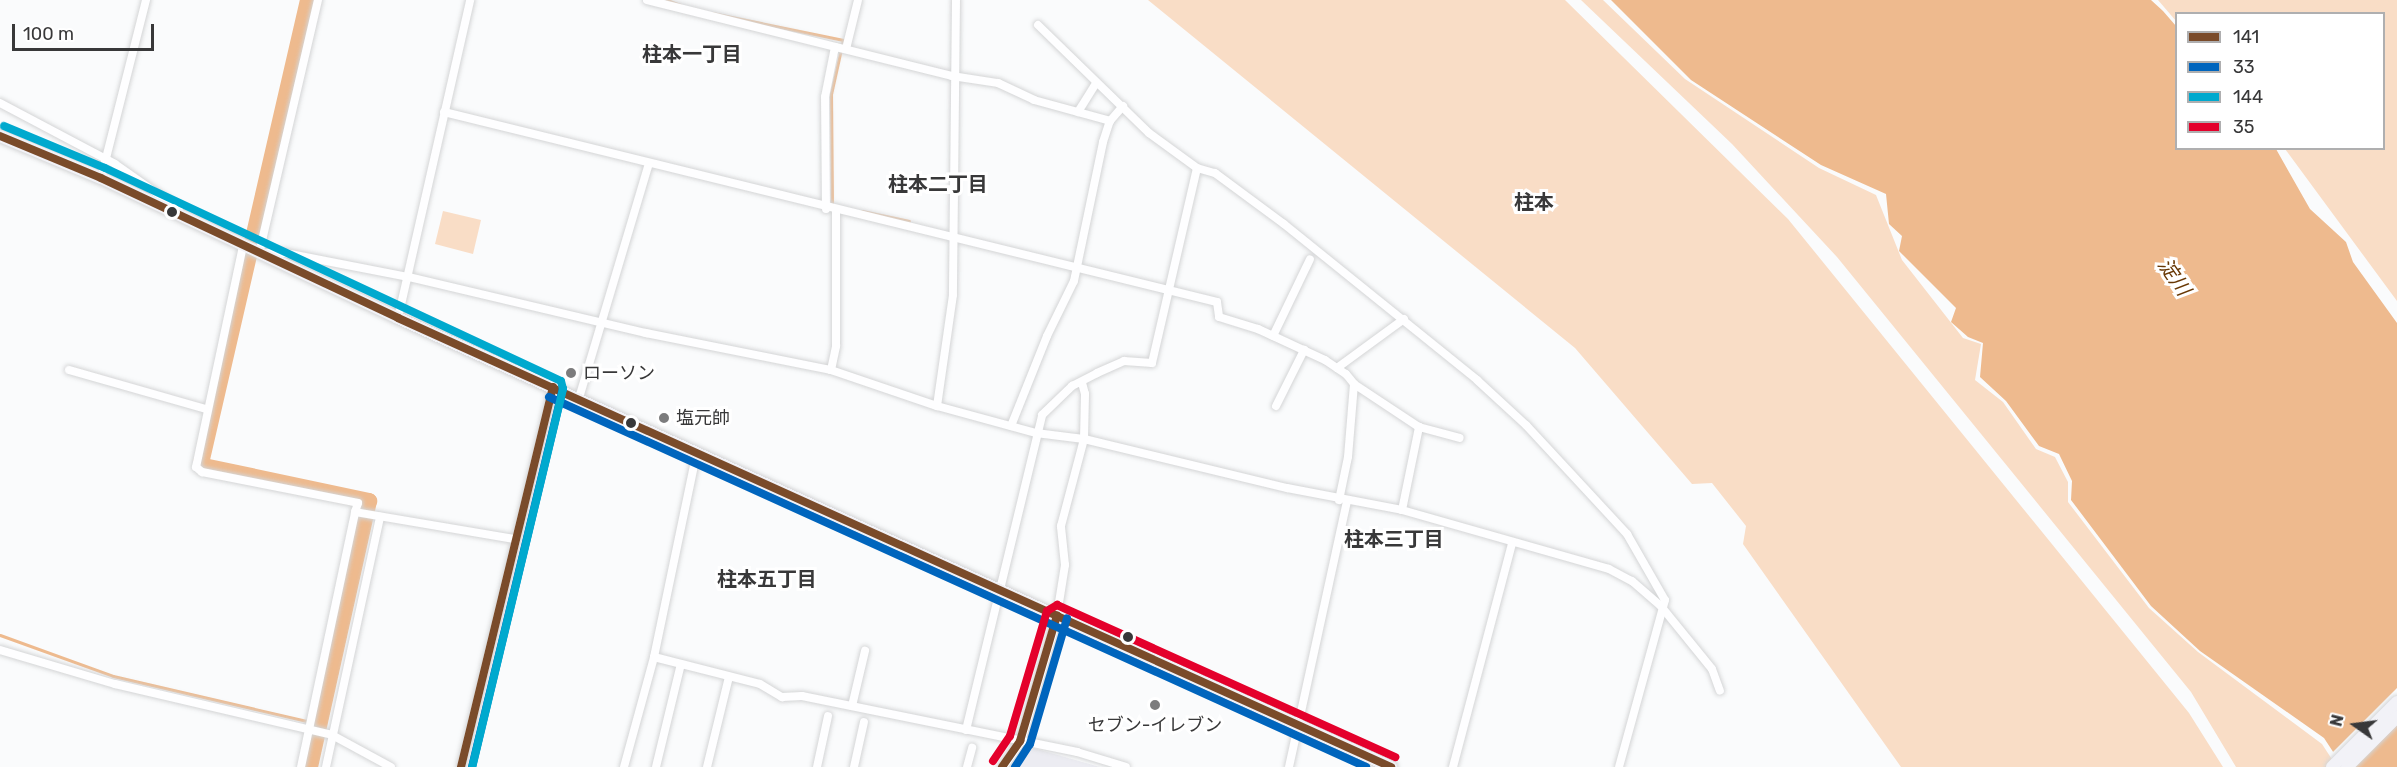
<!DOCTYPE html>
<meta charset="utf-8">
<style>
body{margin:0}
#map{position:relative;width:2397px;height:767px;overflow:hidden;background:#fafbfc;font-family:Rubik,"Noto Sans JP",sans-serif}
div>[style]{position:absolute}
.built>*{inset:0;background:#ececf2}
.green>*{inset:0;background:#f9ddc6}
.water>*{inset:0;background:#eeba8e}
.pier>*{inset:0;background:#fafbfc}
.stream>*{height:3px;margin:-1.5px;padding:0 1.5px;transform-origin:1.5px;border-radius:1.5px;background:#eeba8e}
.river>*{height:16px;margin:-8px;padding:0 8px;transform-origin:8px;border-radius:8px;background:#eeba8e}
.roads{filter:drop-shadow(0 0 2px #d4d5d6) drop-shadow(0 0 2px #d4d5d6)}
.minor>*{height:8px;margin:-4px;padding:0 4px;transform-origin:4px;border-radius:4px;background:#fefeff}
.tertiary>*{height:9px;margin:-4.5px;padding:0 4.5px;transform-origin:4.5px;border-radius:4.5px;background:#fefeff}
.primary>*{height:12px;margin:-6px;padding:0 6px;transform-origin:6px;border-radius:6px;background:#f2f2f7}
.bus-1>*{height:8px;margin:-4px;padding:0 4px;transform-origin:4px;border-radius:4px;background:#7a4b2a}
.bus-2>*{height:8px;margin:-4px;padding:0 4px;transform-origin:4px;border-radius:4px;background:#0065bd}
.bus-3>*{height:8px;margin:-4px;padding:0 4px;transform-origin:4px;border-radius:4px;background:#00a9ce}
.bus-4>*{height:8px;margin:-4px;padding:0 4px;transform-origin:4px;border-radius:4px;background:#e4002b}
.dots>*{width:16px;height:16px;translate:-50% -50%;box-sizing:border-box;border:3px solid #fff;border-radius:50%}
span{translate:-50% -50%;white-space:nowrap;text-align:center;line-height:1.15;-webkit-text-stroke:6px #fff;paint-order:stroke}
.poi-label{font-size:18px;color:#383839}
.left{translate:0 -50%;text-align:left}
.neighbourhood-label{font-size:20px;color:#383839;font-weight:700}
.water-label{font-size:20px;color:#683704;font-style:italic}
.legend{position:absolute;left:2175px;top:12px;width:210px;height:138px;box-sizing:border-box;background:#fff;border:2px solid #afafb0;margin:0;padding:8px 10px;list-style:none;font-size:18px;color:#383839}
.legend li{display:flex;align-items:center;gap:12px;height:30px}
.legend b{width:30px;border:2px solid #afafb0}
.north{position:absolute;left:2325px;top:695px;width:60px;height:60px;-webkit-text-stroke:4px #fff;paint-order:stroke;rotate:284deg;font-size:16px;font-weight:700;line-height:24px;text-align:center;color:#383839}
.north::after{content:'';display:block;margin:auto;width:21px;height:27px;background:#383839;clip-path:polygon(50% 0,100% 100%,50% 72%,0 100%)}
.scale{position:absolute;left:12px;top:24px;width:142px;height:27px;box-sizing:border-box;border:3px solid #383839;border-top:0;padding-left:8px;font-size:18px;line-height:21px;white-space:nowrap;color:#383839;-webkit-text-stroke:4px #fff;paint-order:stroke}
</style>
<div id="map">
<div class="built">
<i style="clip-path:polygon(1033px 748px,1100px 767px,1014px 767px)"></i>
</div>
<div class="green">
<i style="clip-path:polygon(1148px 0,1565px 0,1788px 219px,2189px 713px,2223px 767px,1901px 767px,1743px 544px,1746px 526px,1712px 483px,1692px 484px,1575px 348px)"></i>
<i style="clip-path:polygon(1581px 0,1603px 0,1685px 79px,1819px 168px,1876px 195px,1902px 260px,1963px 338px,1981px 344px,1975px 380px,2003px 402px,2036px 449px,2055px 457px,2068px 482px,2068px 502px,2149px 608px,2198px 652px,2322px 744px,2337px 767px,2236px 767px,2191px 692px,1837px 257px,1732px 144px)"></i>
<i style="clip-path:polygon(2158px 0,2397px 0,2397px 301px,2285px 149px,2384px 148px,2384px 14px,2176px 14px,2176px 21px)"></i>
<i style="clip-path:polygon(443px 211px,481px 220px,473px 254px,435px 244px)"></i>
</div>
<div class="water">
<i style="clip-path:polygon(1611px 0,2151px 0,2163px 11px,2176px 26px,2176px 148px,2276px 149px,2310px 209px,2346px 242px,2353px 262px,2397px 323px,2397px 767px,2343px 767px,2324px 738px,2200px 651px,2151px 606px,2071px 500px,2072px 481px,2059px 454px,2039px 446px,2006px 401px,1980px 377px,1983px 343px,1968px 337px,1951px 322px,1956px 308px,1899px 251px,1902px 236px,1889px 224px,1886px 194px,1821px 165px,1691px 80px)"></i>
</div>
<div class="pier">
<i style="clip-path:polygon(2397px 688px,2397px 725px,2355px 767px,2339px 767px,2331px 754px)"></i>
</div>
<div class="stream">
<i style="left:667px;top:0;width:14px;rotate:21deg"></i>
<i style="left:712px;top:13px;width:134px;rotate:11.6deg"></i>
<i style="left:843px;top:40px;width:55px;rotate:102.5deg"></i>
<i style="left:831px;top:94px;width:110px;rotate:89.5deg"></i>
<i style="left:862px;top:211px;width:48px;rotate:12deg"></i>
<i style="left:0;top:635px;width:120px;rotate:19.9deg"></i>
<i style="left:113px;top:676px;width:212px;rotate:13.1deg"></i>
</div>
<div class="river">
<i style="left:308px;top:0;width:474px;rotate:103deg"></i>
<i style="left:201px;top:462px;width:5px;rotate:53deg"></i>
<i style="left:204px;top:466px;width:169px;rotate:12deg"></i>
<i style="left:369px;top:501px;width:272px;rotate:102.5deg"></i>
</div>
<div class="roads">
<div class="minor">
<i style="left:318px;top:0;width:260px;rotate:103.1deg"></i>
<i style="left:259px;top:253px;width:26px"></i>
<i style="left:285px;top:253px;width:126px;rotate:11deg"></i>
<i style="left:409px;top:277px;width:244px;rotate:13.3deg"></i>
<i style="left:646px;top:333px;width:189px;rotate:11.3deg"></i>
<i style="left:831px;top:370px;width:112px;rotate:18.8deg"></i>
<i style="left:647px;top:0;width:314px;rotate:14deg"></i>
<i style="left:952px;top:76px;width:47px;rotate:8.7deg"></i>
<i style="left:998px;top:83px;width:40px;rotate:25deg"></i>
<i style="left:1034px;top:100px;width:79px;rotate:15.4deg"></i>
<i style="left:956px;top:0;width:295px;rotate:90.6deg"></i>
<i style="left:953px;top:295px;width:112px;rotate:98.2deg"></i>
<i style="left:937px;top:406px;width:103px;rotate:15.3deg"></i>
<i style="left:1036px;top:433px;width:48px;rotate:7.1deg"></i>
<i style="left:1084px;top:439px;width:209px;rotate:13.6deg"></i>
<i style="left:1287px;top:488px;width:117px;rotate:10.8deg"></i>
<i style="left:1402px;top:510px;width:215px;rotate:15.9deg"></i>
<i style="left:1609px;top:569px;width:26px;rotate:28deg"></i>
<i style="left:1632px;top:581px;width:37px;rotate:41deg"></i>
<i style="left:1660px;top:605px;width:82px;rotate:50.9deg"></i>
<i style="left:1712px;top:669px;width:23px;rotate:70deg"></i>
<i style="left:1038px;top:25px;width:155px;rotate:44.2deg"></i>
<i style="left:1149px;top:133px;width:59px;rotate:36.1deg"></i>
<i style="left:1197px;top:168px;width:19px;rotate:16deg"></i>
<i style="left:1215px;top:173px;width:86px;rotate:36.5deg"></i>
<i style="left:1284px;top:224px;width:248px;rotate:38.9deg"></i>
<i style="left:1477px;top:380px;width:67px;rotate:42.6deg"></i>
<i style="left:1526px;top:425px;width:149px;rotate:47.2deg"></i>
<i style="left:1627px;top:534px;width:76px;rotate:60.1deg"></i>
<i style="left:1665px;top:600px;width:173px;rotate:105.4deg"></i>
<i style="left:846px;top:49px;width:50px;rotate:-76.2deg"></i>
<i style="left:0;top:103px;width:130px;rotate:27.9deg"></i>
<i style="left:115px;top:164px;width:78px;rotate:35.1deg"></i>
<i style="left:444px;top:112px;width:796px;rotate:13.81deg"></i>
<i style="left:1217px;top:302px;width:15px;rotate:82deg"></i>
<i style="left:1219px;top:317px;width:41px;rotate:17.1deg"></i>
<i style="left:1258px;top:329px;width:74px;rotate:24.8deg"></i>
<i style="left:1325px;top:360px;width:25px;rotate:34deg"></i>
<i style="left:1346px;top:374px;width:13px;rotate:51deg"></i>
<i style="left:1354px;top:384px;width:73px;rotate:94.7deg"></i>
<i style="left:1348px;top:457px;width:44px;rotate:101.8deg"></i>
<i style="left:1078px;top:112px;width:34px;rotate:-58deg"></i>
<i style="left:101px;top:178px;width:184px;rotate:-75.8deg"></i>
<i style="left:826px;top:209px;width:112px;rotate:-90.5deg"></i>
<i style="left:825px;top:97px;width:51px;rotate:-78.7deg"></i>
<i style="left:243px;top:246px;width:226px;rotate:102deg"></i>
<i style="left:196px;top:467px;width:8px;rotate:40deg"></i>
<i style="left:202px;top:472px;width:159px;rotate:11.2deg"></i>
<i style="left:358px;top:503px;width:9px;rotate:108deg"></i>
<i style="left:355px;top:512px;width:162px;rotate:9.6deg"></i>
<i style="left:398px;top:318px;width:326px;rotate:-77.2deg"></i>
<i style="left:1273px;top:336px;width:85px;rotate:-64.3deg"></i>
<i style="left:1337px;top:368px;width:83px;rotate:-36.2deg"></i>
<i style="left:69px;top:370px;width:142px;rotate:15.9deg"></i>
<i style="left:831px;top:370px;width:25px;rotate:-78deg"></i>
<i style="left:836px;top:346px;width:135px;rotate:-90deg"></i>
<i style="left:1354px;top:384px;width:78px;rotate:33.5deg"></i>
<i style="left:1419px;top:427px;width:42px;rotate:15deg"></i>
<i style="left:579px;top:398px;width:245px;rotate:-73.4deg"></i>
<i style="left:1276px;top:406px;width:63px;rotate:-63.4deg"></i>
<i style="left:1011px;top:426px;width:97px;rotate:-68.2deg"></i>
<i style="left:1047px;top:336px;width:61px;rotate:-63.9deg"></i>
<i style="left:1074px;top:281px;width:142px;rotate:-78.2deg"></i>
<i style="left:1103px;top:142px;width:22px;rotate:-72deg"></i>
<i style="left:1110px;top:121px;width:20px;rotate:-49deg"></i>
<i style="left:1402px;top:510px;width:85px;rotate:-78.4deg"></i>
<i style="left:1057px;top:615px;width:51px;rotate:-80.9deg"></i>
<i style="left:1065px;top:565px;width:39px;rotate:-96deg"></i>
<i style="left:1061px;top:526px;width:90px;rotate:-75.2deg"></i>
<i style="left:1084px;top:439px;width:45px;rotate:-88.7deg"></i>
<i style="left:1085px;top:394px;width:11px;rotate:-105deg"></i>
<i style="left:0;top:650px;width:120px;rotate:16.5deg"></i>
<i style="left:115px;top:684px;width:223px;rotate:13.2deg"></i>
<i style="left:332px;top:735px;width:67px;rotate:28.5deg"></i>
<i style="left:654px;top:657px;width:109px;rotate:14.3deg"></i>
<i style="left:760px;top:684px;width:26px;rotate:31deg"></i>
<i style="left:782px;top:697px;width:20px;rotate:-3deg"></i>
<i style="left:802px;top:696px;width:281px;rotate:11.5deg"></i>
<i style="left:1077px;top:752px;width:51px;rotate:17deg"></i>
<i style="left:852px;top:706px;width:57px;rotate:-76.7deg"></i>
<i style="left:966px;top:730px;width:324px;rotate:-76.4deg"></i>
<i style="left:1042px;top:415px;width:42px;rotate:-44deg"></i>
<i style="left:1072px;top:386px;width:28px;rotate:-27deg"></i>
<i style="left:1097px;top:373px;width:30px;rotate:-24deg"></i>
<i style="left:1124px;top:361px;width:28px;rotate:4deg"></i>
<i style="left:1152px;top:363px;width:200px;rotate:-77deg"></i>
<i style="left:301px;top:767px;width:261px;rotate:-78deg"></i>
<i style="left:326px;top:767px;width:256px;rotate:-77.8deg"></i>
<i style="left:461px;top:767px;width:391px;rotate:-76.4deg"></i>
<i style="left:624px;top:767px;width:114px;rotate:-74.7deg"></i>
<i style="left:654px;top:657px;width:209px;rotate:-78.2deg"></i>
<i style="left:656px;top:767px;width:106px;rotate:-76.4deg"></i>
<i style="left:707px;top:767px;width:93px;rotate:-76.3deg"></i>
<i style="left:817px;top:767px;width:52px;rotate:-77.8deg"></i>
<i style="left:854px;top:767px;width:46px;rotate:-77.5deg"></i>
<i style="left:967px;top:767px;width:20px;rotate:-75deg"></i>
<i style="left:1289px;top:767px;width:272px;rotate:-77.7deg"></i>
<i style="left:1453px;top:767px;width:231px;rotate:-75.2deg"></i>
</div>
<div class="tertiary">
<i style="left:1002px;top:767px;width:32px;rotate:-55deg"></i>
<i style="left:1020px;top:741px;width:131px;rotate:-73.6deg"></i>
</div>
<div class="primary">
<i style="left:0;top:136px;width:109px;rotate:22.6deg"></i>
<i style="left:101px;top:178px;width:328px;rotate:25.2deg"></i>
<i style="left:398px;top:318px;width:1090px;rotate:24.33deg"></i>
<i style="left:2332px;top:767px;width:92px;rotate:-45deg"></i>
<i style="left:2347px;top:767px;width:71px;rotate:-45deg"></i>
</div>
</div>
<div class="bus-1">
<i style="left:0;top:136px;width:109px;rotate:22.6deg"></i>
<i style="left:101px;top:178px;width:328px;rotate:25.2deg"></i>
<i style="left:398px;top:318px;width:1090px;rotate:24.33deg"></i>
<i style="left:461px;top:767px;width:391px;rotate:-76.4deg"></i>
<i style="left:1002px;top:767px;width:32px;rotate:-55deg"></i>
<i style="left:1020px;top:741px;width:131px;rotate:-73.6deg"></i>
</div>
<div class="bus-2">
<i style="left:549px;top:397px;width:897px;rotate:24.36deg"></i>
<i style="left:472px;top:767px;width:389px;rotate:-76.5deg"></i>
<i style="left:1015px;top:767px;width:27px;rotate:-57deg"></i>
<i style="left:1030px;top:744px;width:131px;rotate:-73.6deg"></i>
</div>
<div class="bus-3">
<i style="left:4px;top:126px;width:109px;rotate:22.6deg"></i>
<i style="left:105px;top:168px;width:503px;rotate:25.04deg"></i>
<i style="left:561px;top:381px;width:8px;rotate:76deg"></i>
<i style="left:563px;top:389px;width:389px;rotate:103.5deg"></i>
</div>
<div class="bus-4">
<i style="left:993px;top:761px;width:30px;rotate:-56deg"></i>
<i style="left:1010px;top:736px;width:130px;rotate:-73.5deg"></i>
<i style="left:1047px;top:611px;width:12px;rotate:-31deg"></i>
<i style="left:1057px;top:605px;width:371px;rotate:24.2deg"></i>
</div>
<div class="dots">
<i style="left:172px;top:212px;background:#383839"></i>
<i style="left:571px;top:373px;background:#7c7c7d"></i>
<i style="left:664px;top:418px;background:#7c7c7d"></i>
<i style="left:631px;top:423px;background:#383839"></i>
<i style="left:1128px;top:637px;background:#383839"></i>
<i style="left:1155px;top:705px;background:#7c7c7d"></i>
</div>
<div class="poi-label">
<span class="left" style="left:583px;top:373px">ローソン</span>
<span class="left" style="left:676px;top:418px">塩元帥</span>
<span style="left:1155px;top:725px">セブン-イレブン</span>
</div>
<div class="neighbourhood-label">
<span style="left:692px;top:54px">柱本一丁目</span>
<span style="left:938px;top:184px">柱本二丁目</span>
<span style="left:1534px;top:202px">柱本</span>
<span style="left:1394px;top:539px">柱本三丁目</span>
<span style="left:767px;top:579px">柱本五丁目</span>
</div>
<div class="water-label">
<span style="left:2174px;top:277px;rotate:55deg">淀川</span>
</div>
<ul class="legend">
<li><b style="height:8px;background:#7a4b2a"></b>141</li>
<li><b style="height:8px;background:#0065bd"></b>33</li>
<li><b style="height:8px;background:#00a9ce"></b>144</li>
<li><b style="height:8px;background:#e4002b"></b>35</li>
</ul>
<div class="north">N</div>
<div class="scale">100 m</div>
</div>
